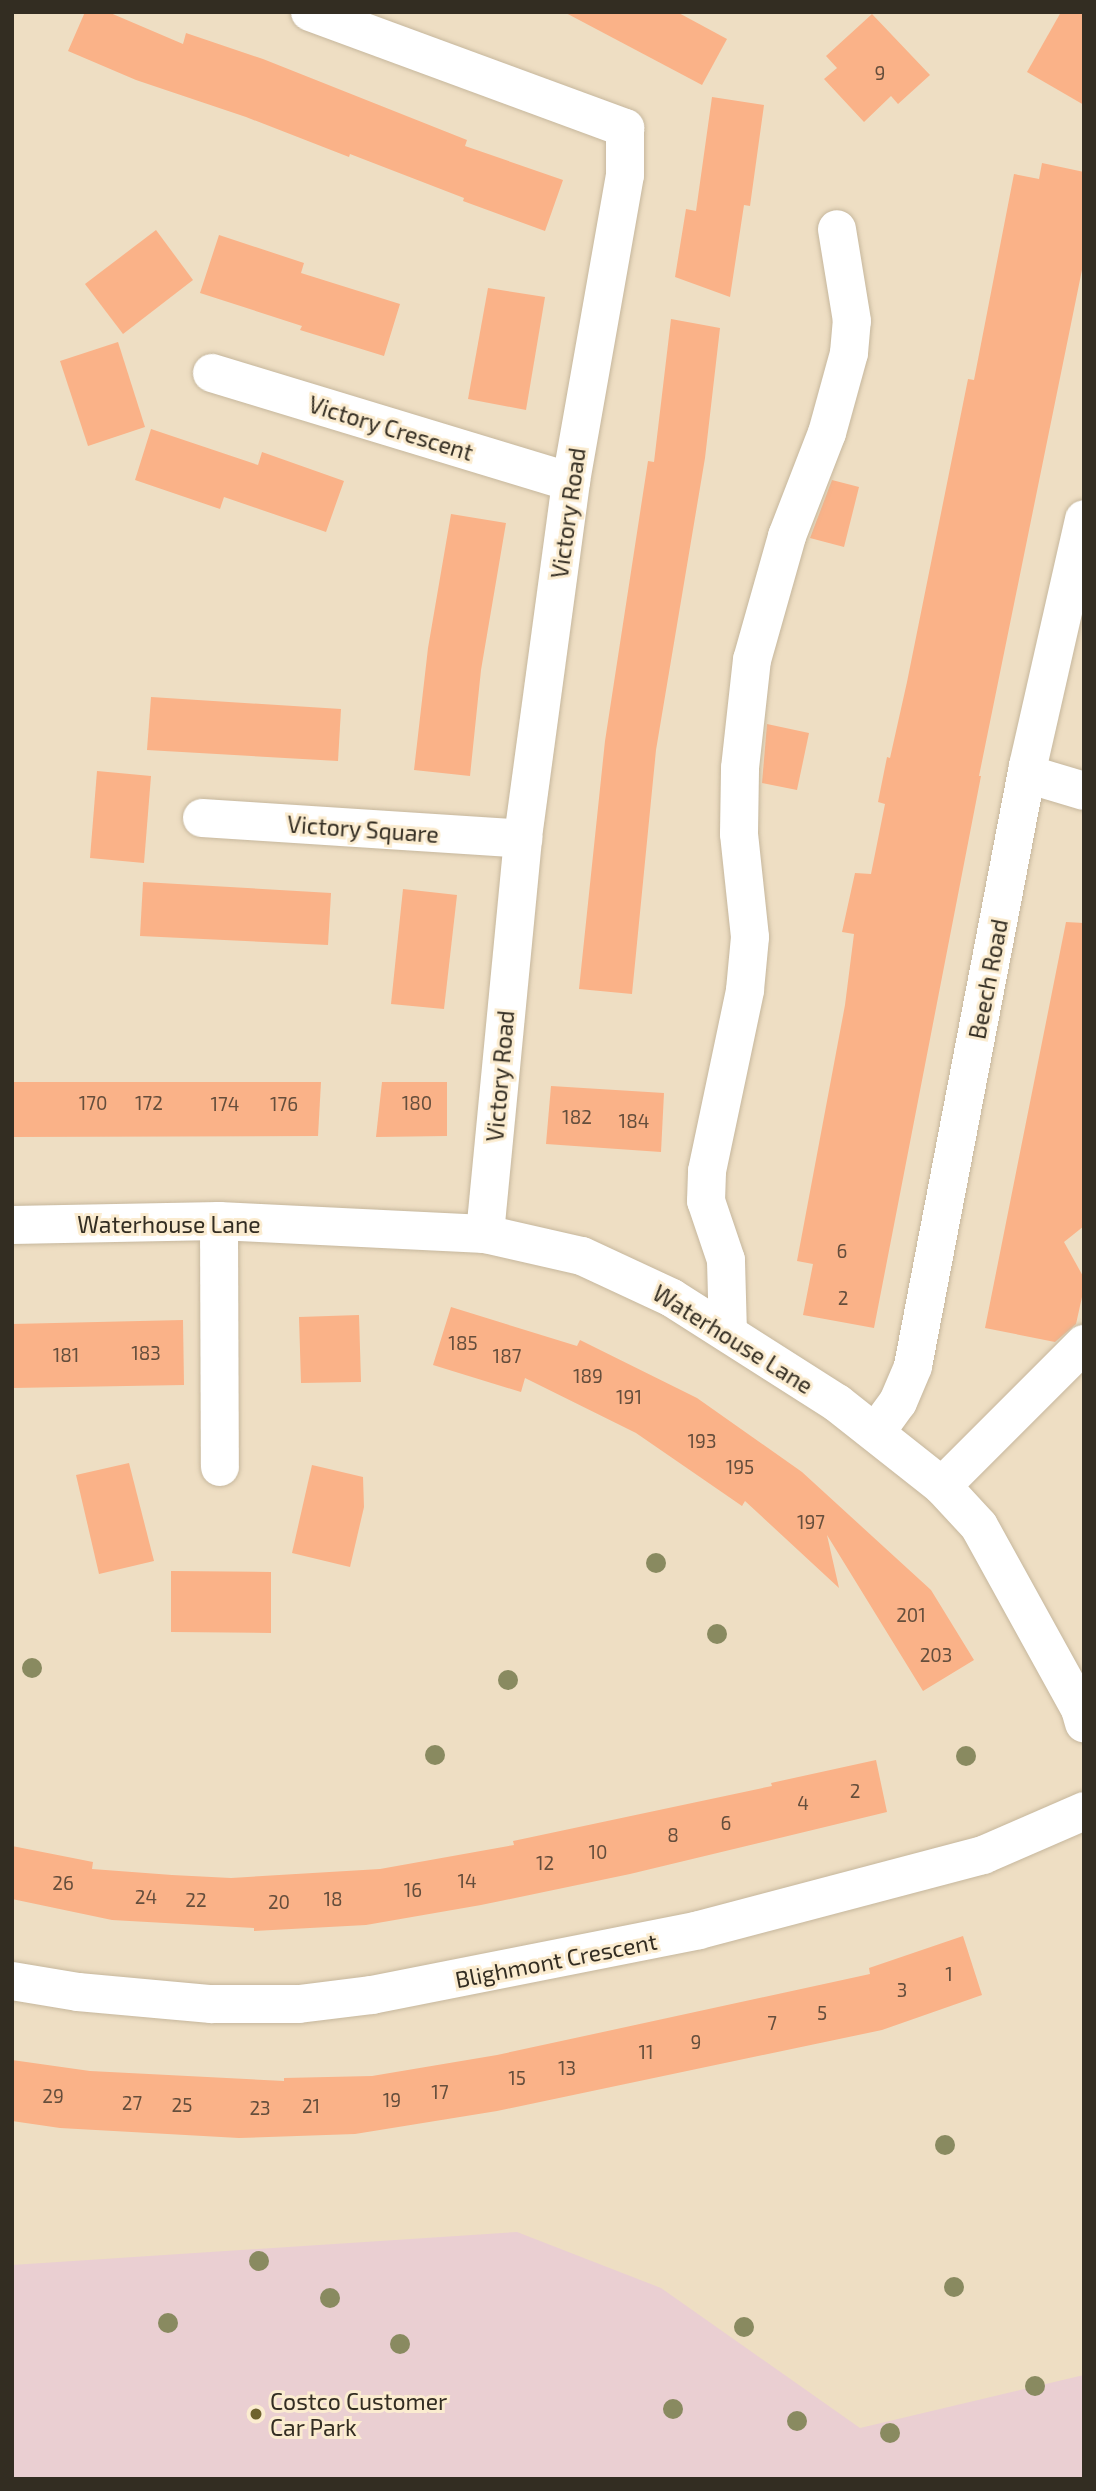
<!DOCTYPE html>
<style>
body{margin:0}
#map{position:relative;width:1096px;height:2491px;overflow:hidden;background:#eedec3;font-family:"Exo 2",sans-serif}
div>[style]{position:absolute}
.commercial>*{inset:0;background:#eacfd2}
.building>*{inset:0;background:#fab288}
.roads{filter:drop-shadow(0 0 2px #c6b79d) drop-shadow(0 0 2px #c6b79d)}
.minor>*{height:38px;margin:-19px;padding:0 19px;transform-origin:19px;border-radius:19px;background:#fff}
.trees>*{width:20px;height:20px;margin:-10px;border-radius:50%;background:#898a60}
.dots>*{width:19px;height:19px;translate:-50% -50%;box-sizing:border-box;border:4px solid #fbecd0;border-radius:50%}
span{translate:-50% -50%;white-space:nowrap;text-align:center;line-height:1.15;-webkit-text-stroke:6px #fbecd0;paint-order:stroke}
.number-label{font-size:19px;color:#654e3c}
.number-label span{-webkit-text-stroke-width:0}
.street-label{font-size:23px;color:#332d22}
.poi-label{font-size:23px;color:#332d22}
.left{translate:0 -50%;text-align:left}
.frame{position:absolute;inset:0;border:14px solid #332d22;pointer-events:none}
</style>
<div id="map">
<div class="commercial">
<i style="clip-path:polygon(517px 2232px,661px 2288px,860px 2428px,1084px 2375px,1084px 2479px,12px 2479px,12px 2265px)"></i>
</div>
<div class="building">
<i style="clip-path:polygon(85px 12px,108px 12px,183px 44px,186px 33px,263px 59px,467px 140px,465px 146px,563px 180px,545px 231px,463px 201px,464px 198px,350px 154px,349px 157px,246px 117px,136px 80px,68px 51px)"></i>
<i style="clip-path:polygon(564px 12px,677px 12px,727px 39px,702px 85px)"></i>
<i style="clip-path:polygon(1061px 12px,1084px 12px,1084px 105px,1027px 72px)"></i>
<i style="clip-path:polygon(872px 14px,930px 75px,898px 104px,891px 96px,864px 122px,824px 79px,837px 68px,826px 56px)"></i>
<i style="clip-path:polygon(712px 97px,764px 105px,750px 206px,744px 205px,730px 297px,675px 277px,686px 209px,696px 211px)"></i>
<i style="clip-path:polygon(1042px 163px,1084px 172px,1084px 260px,979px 776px,981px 776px,874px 1328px,803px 1315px,813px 1264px,797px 1261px,845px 1005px,854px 934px,842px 932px,855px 873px,871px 874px,885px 804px,878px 802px,887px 757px,890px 758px,907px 682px,968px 379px,974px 380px,1014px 174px,1039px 179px)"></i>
<i style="clip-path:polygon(156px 230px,193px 280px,123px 334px,85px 284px)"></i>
<i style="clip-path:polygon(219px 235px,304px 263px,301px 273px,400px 304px,384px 356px,300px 330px,302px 326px,200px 293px)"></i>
<i style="clip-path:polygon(488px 288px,545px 297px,526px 410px,468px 399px)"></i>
<i style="clip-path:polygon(671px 319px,720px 328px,705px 458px,656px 750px,632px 994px,579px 989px,605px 741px,648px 461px,654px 462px)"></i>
<i style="clip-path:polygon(118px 342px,145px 427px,88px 446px,60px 361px)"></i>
<i style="clip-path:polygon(151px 429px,258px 465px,262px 452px,344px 481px,326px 532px,224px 497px,220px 509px,135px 480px)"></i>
<i style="clip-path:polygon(832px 480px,859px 487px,844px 547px,810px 538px)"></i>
<i style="clip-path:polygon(451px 514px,506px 523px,481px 670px,470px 776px,414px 770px,428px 648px)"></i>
<i style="clip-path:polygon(151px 697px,341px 709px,338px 761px,147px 750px)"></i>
<i style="clip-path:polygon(767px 724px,809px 733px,797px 790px,762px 783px)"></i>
<i style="clip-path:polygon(97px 771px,151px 776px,144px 863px,90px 858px)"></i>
<i style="clip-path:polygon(143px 882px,331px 893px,328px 945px,140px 936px)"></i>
<i style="clip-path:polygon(403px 889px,457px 895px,444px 1009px,391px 1004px)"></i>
<i style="clip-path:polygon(1066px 922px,1084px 923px,1084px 1226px,1064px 1242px,1084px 1278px,1084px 1288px,1076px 1324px,1055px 1342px,985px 1328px)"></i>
<i style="clip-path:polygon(12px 1082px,321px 1082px,318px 1136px,12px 1137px)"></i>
<i style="clip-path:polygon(382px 1082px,447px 1082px,447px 1136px,376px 1137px)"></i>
<i style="clip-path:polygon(551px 1086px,664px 1093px,661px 1152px,546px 1144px)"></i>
<i style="clip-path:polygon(451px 1307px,577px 1346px,580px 1340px,697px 1398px,802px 1472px,931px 1590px,974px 1660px,923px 1691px,827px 1535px,839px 1588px,745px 1501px,742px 1506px,636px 1433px,525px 1378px,521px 1392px,433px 1365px)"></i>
<i style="clip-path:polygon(359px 1315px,361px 1382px,301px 1383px,299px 1317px)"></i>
<i style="clip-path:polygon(183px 1320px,184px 1385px,12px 1388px,12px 1324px)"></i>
<i style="clip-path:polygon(129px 1463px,154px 1561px,99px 1574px,76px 1475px)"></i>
<i style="clip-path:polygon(312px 1465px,363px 1477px,364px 1507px,350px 1567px,292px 1553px)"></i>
<i style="clip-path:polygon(171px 1571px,271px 1572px,271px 1633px,171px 1632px)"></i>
<i style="clip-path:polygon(876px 1760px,887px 1812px,630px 1874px,481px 1905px,366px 1925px,254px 1931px,254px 1928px,112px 1920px,12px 1899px,12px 1846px,93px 1862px,92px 1869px,172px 1875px,231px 1878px,380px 1869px,514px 1845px,513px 1841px,772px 1786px,771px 1783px)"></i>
<i style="clip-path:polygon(963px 1936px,982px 1995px,882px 2030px,497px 2111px,355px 2134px,239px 2138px,60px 2128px,12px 2121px,12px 2060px,90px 2071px,284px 2081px,284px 2078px,372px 2076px,497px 2055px,870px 1974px,869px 1968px)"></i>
</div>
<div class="roads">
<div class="minor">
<i style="left:310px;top:12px;width:336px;rotate:20.2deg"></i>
<i style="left:625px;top:128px;width:47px;rotate:90deg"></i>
<i style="left:625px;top:175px;width:312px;rotate:100deg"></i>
<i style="left:571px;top:482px;width:360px;rotate:97.7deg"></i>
<i style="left:523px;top:839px;width:397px;rotate:95.5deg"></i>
<i style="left:212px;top:373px;width:375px;rotate:16.9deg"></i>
<i style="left:1027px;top:774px;width:59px;rotate:16.6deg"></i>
<i style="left:202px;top:818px;width:322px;rotate:3.7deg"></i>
<i style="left:219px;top:1221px;width:246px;rotate:89.8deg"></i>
<i style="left:12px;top:1225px;width:207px;rotate:-1.1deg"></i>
<i style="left:219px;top:1221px;width:266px;rotate:2.8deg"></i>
<i style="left:485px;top:1234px;width:99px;rotate:12.8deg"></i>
<i style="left:582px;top:1256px;width:99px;rotate:25deg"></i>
<i style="left:672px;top:1298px;width:196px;rotate:32.5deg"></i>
<i style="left:837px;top:1403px;width:134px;rotate:38.3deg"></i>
<i style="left:942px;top:1486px;width:54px;rotate:47.2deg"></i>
<i style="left:979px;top:1526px;width:209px;rotate:61.1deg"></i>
<i style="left:1080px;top:1709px;width:15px;rotate:74deg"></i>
<i style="left:728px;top:1333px;width:73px;rotate:-91.6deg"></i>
<i style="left:726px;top:1260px;width:62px;rotate:-108.7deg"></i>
<i style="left:706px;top:1201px;width:30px;rotate:-88deg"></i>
<i style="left:707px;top:1171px;width:185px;rotate:-78.1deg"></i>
<i style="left:745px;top:990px;width:53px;rotate:-84.6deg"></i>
<i style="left:750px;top:937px;width:104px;rotate:-96.1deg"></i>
<i style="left:739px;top:834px;width:66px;rotate:-89.1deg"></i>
<i style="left:740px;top:768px;width:109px;rotate:-83.7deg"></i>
<i style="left:752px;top:660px;width:129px;rotate:-74.2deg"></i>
<i style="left:787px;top:536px;width:110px;rotate:-68.8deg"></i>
<i style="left:827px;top:433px;width:83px;rotate:-74.6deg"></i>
<i style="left:849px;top:353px;width:32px;rotate:-85deg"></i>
<i style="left:852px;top:321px;width:93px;rotate:-99.3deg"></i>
<i style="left:876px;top:1432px;width:37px;rotate:-54deg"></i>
<i style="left:898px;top:1402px;width:39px;rotate:-67deg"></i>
<i style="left:913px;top:1366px;width:611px;rotate:-79.15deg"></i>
<i style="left:1028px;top:766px;width:253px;rotate:-77.2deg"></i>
<i style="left:942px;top:1486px;width:201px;rotate:-45deg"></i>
<i style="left:12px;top:1981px;width:67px;rotate:9.5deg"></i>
<i style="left:78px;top:1992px;width:134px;rotate:5.2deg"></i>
<i style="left:211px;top:2004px;width:88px"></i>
<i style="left:299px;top:2004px;width:74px;rotate:-7deg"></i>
<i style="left:372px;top:1995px;width:333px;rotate:-11.2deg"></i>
<i style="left:699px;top:1930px;width:294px;rotate:-14.8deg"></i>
<i style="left:983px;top:1855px;width:110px;rotate:-23.5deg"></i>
</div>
</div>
<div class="trees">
<i style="left:656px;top:1563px"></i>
<i style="left:717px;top:1634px"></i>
<i style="left:32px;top:1668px"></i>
<i style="left:508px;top:1680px"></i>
<i style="left:435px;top:1755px"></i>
<i style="left:966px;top:1756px"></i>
<i style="left:945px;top:2145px"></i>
<i style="left:259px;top:2261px"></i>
<i style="left:954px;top:2287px"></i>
<i style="left:330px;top:2298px"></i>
<i style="left:168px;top:2323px"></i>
<i style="left:744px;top:2327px"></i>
<i style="left:400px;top:2344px"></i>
<i style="left:1035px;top:2386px"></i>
<i style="left:673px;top:2409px"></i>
<i style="left:797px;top:2421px"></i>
<i style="left:890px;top:2433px"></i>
</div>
<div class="dots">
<i style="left:256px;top:2414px;background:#6e622f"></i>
</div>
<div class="number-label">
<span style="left:880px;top:73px">9</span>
<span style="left:93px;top:1103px">170</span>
<span style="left:149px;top:1103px">172</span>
<span style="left:417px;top:1103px">180</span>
<span style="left:225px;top:1104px">174</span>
<span style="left:284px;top:1104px">176</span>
<span style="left:577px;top:1117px">182</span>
<span style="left:634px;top:1121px">184</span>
<span style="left:842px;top:1251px">6</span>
<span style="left:843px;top:1298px">2</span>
<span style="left:463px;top:1343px">185</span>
<span style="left:146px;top:1353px">183</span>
<span style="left:66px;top:1355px">181</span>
<span style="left:507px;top:1356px">187</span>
<span style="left:588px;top:1376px">189</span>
<span style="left:629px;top:1397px">191</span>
<span style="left:702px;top:1441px">193</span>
<span style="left:740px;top:1467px">195</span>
<span style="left:811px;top:1522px">197</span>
<span style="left:911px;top:1615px">201</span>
<span style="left:936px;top:1655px">203</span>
<span style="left:855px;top:1791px">2</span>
<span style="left:803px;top:1803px">4</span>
<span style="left:726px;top:1823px">6</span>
<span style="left:673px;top:1835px">8</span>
<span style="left:598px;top:1852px">10</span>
<span style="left:545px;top:1863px">12</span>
<span style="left:467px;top:1881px">14</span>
<span style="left:63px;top:1883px">26</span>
<span style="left:413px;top:1890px">16</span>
<span style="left:146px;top:1897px">24</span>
<span style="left:333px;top:1899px">18</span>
<span style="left:196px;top:1900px">22</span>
<span style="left:279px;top:1902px">20</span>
<span style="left:949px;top:1974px">1</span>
<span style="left:902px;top:1990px">3</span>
<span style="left:822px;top:2013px">5</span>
<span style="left:772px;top:2023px">7</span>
<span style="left:696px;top:2042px">9</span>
<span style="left:646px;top:2052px">11</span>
<span style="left:567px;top:2068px">13</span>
<span style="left:517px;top:2078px">15</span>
<span style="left:440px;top:2092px">17</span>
<span style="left:53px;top:2096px">29</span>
<span style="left:392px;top:2100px">19</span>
<span style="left:132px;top:2103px">27</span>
<span style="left:182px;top:2105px">25</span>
<span style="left:311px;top:2106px">21</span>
<span style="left:260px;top:2108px">23</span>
</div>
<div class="street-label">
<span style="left:391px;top:428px;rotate:17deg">Victory Crescent</span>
<span style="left:568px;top:513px;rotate:-82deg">Victory Road</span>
<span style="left:363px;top:829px;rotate:4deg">Victory Square</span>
<span style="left:988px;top:979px;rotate:-79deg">Beech Road</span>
<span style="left:500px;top:1076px;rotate:-85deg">Victory Road</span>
<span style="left:169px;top:1224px">Waterhouse Lane</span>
<span style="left:733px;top:1339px;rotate:32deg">Waterhouse Lane</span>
<span style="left:556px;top:1960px;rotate:-11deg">Blighmont Crescent</span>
</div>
<div class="poi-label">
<span class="left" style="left:270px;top:2414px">Costco Customer<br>Car Park</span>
</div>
<div class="frame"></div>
</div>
